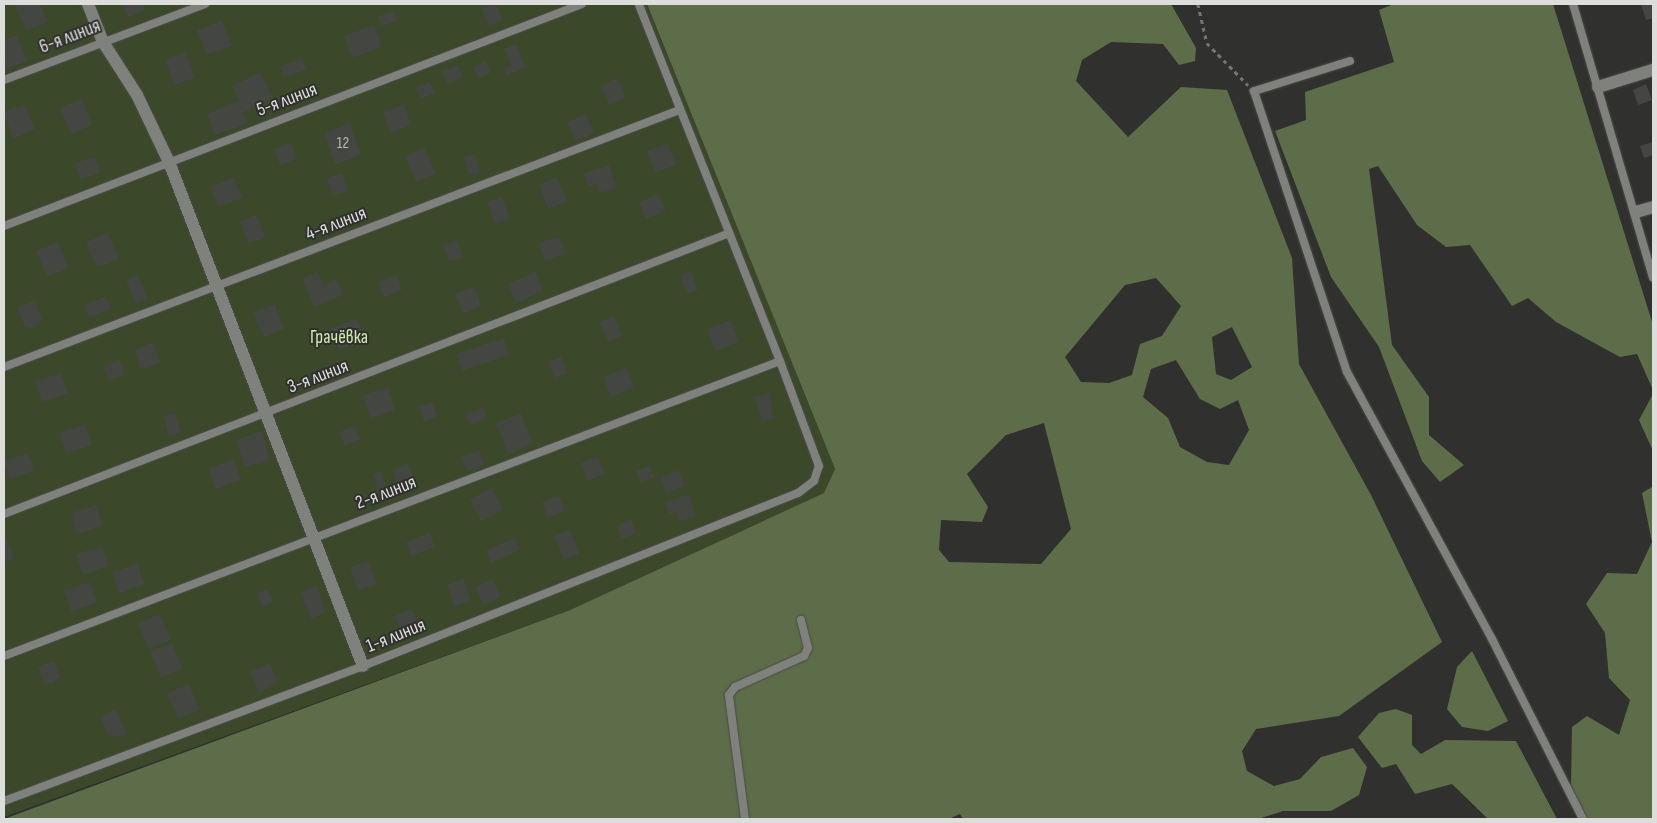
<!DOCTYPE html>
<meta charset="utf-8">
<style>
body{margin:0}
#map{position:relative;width:1657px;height:823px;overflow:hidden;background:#30312e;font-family:"Sofia Sans Condensed",sans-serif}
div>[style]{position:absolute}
.green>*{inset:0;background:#3b4829}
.forest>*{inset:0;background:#5e6d49}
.building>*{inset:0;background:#444642}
.path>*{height:2.5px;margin-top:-1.25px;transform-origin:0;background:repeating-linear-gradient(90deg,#747572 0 4px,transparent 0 8px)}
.roads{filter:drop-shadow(0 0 1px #4b4c49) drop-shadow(0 0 1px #4b4c49)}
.lane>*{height:8px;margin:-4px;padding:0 4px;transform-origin:4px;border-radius:4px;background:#7f817d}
.street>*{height:12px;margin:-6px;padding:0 6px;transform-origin:6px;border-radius:6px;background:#7f817d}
span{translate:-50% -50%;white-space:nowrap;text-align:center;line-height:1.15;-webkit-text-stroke:4px #30312e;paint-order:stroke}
.number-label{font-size:16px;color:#b7b8b5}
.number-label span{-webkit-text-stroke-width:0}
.street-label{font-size:19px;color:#dddedb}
.park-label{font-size:19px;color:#cfebac}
.frame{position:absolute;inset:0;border:5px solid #dddedb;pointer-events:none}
</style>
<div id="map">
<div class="green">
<i style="clip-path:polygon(4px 4px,647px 4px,835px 469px,824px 493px,570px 610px,4px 817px)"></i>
</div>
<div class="forest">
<i style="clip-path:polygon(evenodd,647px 4px,1171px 4px,1196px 48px,1195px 61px,1179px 65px,1163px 44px,1111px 42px,1082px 60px,1076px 81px,1128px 137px,1181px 87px,1227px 90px,1292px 258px,1299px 364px,1371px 495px,1442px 642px,1339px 716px,1256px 729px,1242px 751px,1247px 771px,1274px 786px,1300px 779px,1321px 757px,1353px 748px,1367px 767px,1359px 795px,1331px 811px,1283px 811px,1258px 819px,963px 819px,960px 814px,949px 819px,4px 819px,570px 610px,824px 493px,835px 469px,647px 4px,1156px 278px,1181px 306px,1162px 336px,1140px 344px,1132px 375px,1109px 383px,1081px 382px,1065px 357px,1125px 285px,1156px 278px,647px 4px,1232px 327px,1252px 367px,1231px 380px,1216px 374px,1212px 337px,1232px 327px,647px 4px,1176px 360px,1200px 399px,1220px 409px,1238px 400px,1249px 430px,1229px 465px,1207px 462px,1180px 447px,1168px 418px,1143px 397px,1151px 369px,1176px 360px,647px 4px,1044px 423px,1071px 529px,1041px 564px,949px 562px,939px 550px,941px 520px,982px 522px,988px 507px,967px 474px,1006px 435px,1044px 423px)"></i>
<i style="clip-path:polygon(1394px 4px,1553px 4px,1653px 325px,1653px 390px,1637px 354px,1620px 357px,1556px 322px,1528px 298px,1512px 306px,1470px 245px,1446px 247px,1417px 225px,1378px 166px,1369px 169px,1392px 345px,1429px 397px,1429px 435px,1464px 465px,1440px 482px,1422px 461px,1379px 347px,1331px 277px,1275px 131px,1306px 120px,1305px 92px,1394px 62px,1379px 10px)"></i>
<i style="clip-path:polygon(1653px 394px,1653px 451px,1639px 420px)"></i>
<i style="clip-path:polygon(1652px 487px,1653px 819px,1588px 819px,1571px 786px,1572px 727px,1587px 716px,1619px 735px,1630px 700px,1609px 678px,1605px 633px,1586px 604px,1607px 573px,1637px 574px,1652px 542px,1642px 493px)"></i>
<i style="clip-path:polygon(1472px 651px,1508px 721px,1488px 731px,1462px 727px,1447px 709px,1457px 667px)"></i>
<i style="clip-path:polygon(1396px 709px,1412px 715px,1412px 745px,1421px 754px,1445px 740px,1516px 741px,1557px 819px,1488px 819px,1452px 784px,1415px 794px,1396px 764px,1382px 768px,1358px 737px,1379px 713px)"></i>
</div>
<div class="building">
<i style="clip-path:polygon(40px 4px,48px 22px,26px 31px,15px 5px)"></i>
<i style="clip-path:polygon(122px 4px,143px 4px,145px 10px,127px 17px)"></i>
<i style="clip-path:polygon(496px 4px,503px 20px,489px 26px,481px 9px)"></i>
<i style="clip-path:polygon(1641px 4px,1653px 4px,1653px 18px,1646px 20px)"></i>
<i style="clip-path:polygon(394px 11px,397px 21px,381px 26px,378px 16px)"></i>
<i style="clip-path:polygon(222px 21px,232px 46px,207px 55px,197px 30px)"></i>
<i style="clip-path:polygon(374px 25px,382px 47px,352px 58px,344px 36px)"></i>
<i style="clip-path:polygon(17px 35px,27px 61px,6px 70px,4px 40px)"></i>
<i style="clip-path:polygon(516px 44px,526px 67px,507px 75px,503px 68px,511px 65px,504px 49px)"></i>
<i style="clip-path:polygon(186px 52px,195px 78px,174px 85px,165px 60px)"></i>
<i style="clip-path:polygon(302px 59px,306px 70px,284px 77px,280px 66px)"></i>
<i style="clip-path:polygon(486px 61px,491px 73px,478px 78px,473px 67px)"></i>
<i style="clip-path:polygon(458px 65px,463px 77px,447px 84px,442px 71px)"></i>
<i style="clip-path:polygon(261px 72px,273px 98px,244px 112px,232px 86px)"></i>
<i style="clip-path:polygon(618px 78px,626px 98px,609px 105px,601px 86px)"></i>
<i style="clip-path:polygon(430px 82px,435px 93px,421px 99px,416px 87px)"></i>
<i style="clip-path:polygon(1646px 84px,1652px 100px,1638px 105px,1633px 90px)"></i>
<i style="clip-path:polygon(82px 99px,92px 125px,71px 134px,60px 108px)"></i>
<i style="clip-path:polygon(239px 101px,247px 123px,215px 135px,207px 114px)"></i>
<i style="clip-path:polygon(24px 104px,35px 129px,13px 139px,4px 112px)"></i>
<i style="clip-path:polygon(404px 104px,411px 125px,390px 132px,383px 111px)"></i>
<i style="clip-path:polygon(586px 114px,594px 133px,576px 141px,567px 122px)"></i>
<i style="clip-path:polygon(350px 123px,361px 155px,335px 165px,324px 133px)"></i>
<i style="clip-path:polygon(1653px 142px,1653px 155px,1644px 158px,1640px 146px)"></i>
<i style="clip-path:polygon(291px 143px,297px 159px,280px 165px,274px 149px)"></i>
<i style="clip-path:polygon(668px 143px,676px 165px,655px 173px,646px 151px)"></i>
<i style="clip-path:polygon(425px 148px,436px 174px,416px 182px,405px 156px)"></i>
<i style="clip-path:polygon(475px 154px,480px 173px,469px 175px,464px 157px)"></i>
<i style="clip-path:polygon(95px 156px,100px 173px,80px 179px,75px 163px)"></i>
<i style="clip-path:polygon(609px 165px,617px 188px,600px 193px,597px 184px,588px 187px,584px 173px)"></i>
<i style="clip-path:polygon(342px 173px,348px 191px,333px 196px,327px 179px)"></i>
<i style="clip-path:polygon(234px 177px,242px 198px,218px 207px,211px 186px)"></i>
<i style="clip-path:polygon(557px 177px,567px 201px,548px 209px,539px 185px)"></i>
<i style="clip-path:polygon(659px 194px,666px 211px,646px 219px,639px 202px)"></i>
<i style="clip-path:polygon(502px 197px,510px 218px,495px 224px,487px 202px)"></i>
<i style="clip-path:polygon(257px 215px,265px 237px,248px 243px,240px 221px)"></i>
<i style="clip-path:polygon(108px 233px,119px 259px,97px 268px,86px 242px)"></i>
<i style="clip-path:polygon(559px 236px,565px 254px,545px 261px,539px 243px)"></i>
<i style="clip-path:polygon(458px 240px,463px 257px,449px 262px,443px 245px)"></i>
<i style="clip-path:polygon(58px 242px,68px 268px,47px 277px,36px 251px)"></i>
<i style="clip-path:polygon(691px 271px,698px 290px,687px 294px,680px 275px)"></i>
<i style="clip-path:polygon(318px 272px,323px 285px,337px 279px,343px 295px,314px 307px,302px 279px)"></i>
<i style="clip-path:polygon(535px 272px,543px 291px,516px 303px,508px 284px)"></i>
<i style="clip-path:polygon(138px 275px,148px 299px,136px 304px,126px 280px)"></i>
<i style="clip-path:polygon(397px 275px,402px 290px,384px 297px,378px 282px)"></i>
<i style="clip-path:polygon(475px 287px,481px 307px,462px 313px,455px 293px)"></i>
<i style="clip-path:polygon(106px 296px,111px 309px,89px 318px,84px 305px)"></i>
<i style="clip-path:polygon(35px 300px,42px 320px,34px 328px,25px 327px,17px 307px)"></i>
<i style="clip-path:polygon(275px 304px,284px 329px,263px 337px,253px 312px)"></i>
<i style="clip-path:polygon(614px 316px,622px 336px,608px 342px,600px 322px)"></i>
<i style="clip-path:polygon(357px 319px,365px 341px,339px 350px,331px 328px)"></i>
<i style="clip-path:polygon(731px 320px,739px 342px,715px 351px,707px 329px)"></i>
<i style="clip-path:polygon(504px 338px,509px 355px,462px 371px,456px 354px)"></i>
<i style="clip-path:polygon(154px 343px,160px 363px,140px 369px,135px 349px)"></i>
<i style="clip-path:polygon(562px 357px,567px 374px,554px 378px,549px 361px)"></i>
<i style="clip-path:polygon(120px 360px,125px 375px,109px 380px,104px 366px)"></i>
<i style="clip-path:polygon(626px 367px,634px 388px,611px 397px,603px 377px)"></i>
<i style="clip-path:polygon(61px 373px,68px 394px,42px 402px,35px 381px)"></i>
<i style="clip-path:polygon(388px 387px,395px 410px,370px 418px,363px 395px)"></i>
<i style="clip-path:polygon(770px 392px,774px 418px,762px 422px,754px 397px)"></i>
<i style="clip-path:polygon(432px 402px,437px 417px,424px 421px,419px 406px)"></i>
<i style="clip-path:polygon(483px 407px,487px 418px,470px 425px,465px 414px)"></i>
<i style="clip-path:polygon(175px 412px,181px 432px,169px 437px,163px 416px)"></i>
<i style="clip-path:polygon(521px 413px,532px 442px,509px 455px,496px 423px)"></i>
<i style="clip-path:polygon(85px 424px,92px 445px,66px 453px,59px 433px)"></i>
<i style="clip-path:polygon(355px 426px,360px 440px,344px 445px,339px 432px)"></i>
<i style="clip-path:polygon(262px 431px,270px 460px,245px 467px,236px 440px)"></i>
<i style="clip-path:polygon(479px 450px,485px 465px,467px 472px,461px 457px)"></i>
<i style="clip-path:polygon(28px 453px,34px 471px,9px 479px,4px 461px)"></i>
<i style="clip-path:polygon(598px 456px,605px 474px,587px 481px,581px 463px)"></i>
<i style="clip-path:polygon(234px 460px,241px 480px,215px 489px,209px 468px)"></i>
<i style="clip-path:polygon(408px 464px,415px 480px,399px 487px,392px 470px)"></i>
<i style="clip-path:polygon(650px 466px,654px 478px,640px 483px,636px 470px)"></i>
<i style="clip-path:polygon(679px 470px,685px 486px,666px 493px,660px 477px)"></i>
<i style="clip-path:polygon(381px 471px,390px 497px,380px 497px,373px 474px)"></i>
<i style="clip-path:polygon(492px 488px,503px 510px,481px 521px,470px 499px)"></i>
<i style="clip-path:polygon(689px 494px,696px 516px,679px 522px,676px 512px,669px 515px,665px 502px)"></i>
<i style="clip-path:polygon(559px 496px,565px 511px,548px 518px,542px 502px)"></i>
<i style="clip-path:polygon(96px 505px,103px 526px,77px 534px,71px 513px)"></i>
<i style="clip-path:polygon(631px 519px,637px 534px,621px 539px,617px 526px)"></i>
<i style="clip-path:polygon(570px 530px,579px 554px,564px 560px,554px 536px)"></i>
<i style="clip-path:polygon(430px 533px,435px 547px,411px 556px,406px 542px)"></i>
<i style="clip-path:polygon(7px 538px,14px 559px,4px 562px,4px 539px)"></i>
<i style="clip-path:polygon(515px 538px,520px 550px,491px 563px,486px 550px)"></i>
<i style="clip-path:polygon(102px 546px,109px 566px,83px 575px,76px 554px)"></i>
<i style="clip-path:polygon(368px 561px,377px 584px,358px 591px,350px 567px)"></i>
<i style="clip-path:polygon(138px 564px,144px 585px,119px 593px,112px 572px)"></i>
<i style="clip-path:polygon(464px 579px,471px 601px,454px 606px,448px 584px)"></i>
<i style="clip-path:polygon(493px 579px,501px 597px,483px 605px,475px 587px)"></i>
<i style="clip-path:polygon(90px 582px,97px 603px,71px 611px,64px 590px)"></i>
<i style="clip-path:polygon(317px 585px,325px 612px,311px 619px,301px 593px)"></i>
<i style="clip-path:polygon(268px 589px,273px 602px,262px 607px,257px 593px)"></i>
<i style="clip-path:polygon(411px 608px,418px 624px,402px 632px,395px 616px)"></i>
<i style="clip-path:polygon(160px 614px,171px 640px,149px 649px,138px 623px)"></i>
<i style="clip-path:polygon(172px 643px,183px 669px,161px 678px,150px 652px)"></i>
<i style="clip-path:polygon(54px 661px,60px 677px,53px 683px,45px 683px,38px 667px)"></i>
<i style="clip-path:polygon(270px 663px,277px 680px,259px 694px,250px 671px)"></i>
<i style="clip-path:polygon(189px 684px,200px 710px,178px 719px,167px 693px)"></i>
<i style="clip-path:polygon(116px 709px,127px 735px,109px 737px,100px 717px)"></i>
</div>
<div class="path">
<i style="left:1198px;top:4px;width:40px;rotate:77deg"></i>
<i style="left:1207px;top:43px;width:59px;rotate:45.7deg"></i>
</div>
<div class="roads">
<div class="lane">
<i style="left:1573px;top:4px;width:285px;rotate:73.7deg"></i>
<i style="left:1350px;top:61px;width:101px;rotate:162.6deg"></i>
<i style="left:1254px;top:91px;width:296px;rotate:71.7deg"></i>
<i style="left:1347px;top:372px;width:304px;rotate:61.5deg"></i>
<i style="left:1492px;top:639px;width:202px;rotate:63.2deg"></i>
<i style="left:4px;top:80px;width:215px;rotate:-20.7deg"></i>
<i style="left:4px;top:226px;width:619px;rotate:-21.01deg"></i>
<i style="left:4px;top:367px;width:722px;rotate:-20.84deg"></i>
<i style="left:4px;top:514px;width:775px;rotate:-21.17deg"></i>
<i style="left:4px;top:656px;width:830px;rotate:-20.81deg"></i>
<i style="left:4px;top:801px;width:384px;rotate:-20.6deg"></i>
<i style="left:363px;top:666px;width:468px;rotate:-21.7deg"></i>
<i style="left:798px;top:493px;width:20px;rotate:-37deg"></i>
<i style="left:814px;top:481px;width:16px;rotate:-72deg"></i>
<i style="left:819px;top:466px;width:112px;rotate:-110.4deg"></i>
<i style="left:780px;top:361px;width:384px;rotate:-111.6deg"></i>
<i style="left:745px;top:819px;width:125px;rotate:-97.4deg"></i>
<i style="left:729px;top:695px;width:10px;rotate:-53deg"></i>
<i style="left:735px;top:687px;width:76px;rotate:-24.2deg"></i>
<i style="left:804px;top:656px;width:9px;rotate:-63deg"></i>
<i style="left:808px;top:648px;width:29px;rotate:-104deg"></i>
</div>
<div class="street">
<i style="left:88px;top:4px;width:41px;rotate:68.5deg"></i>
<i style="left:103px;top:42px;width:63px;rotate:57.3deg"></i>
<i style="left:137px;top:95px;width:74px;rotate:64.5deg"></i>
<i style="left:169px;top:162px;width:540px;rotate:68.95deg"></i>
<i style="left:1598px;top:87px;width:58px;rotate:-17.2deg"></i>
<i style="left:1636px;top:212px;width:18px;rotate:-16deg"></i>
</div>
</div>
<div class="number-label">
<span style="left:343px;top:144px">12</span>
</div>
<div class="street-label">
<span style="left:70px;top:37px;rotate:-21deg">6-я линия</span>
<span style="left:287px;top:100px;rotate:-21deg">5-я линия</span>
<span style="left:336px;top:224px;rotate:-21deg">4-я линия</span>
<span style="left:318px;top:377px;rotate:-21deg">3-я линия</span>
<span style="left:386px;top:493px;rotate:-21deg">2-я линия</span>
<span style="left:396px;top:636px;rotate:-22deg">1-я линия</span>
</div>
<div class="park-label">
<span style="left:339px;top:338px">Грачёвка</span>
</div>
<div class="frame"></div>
</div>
